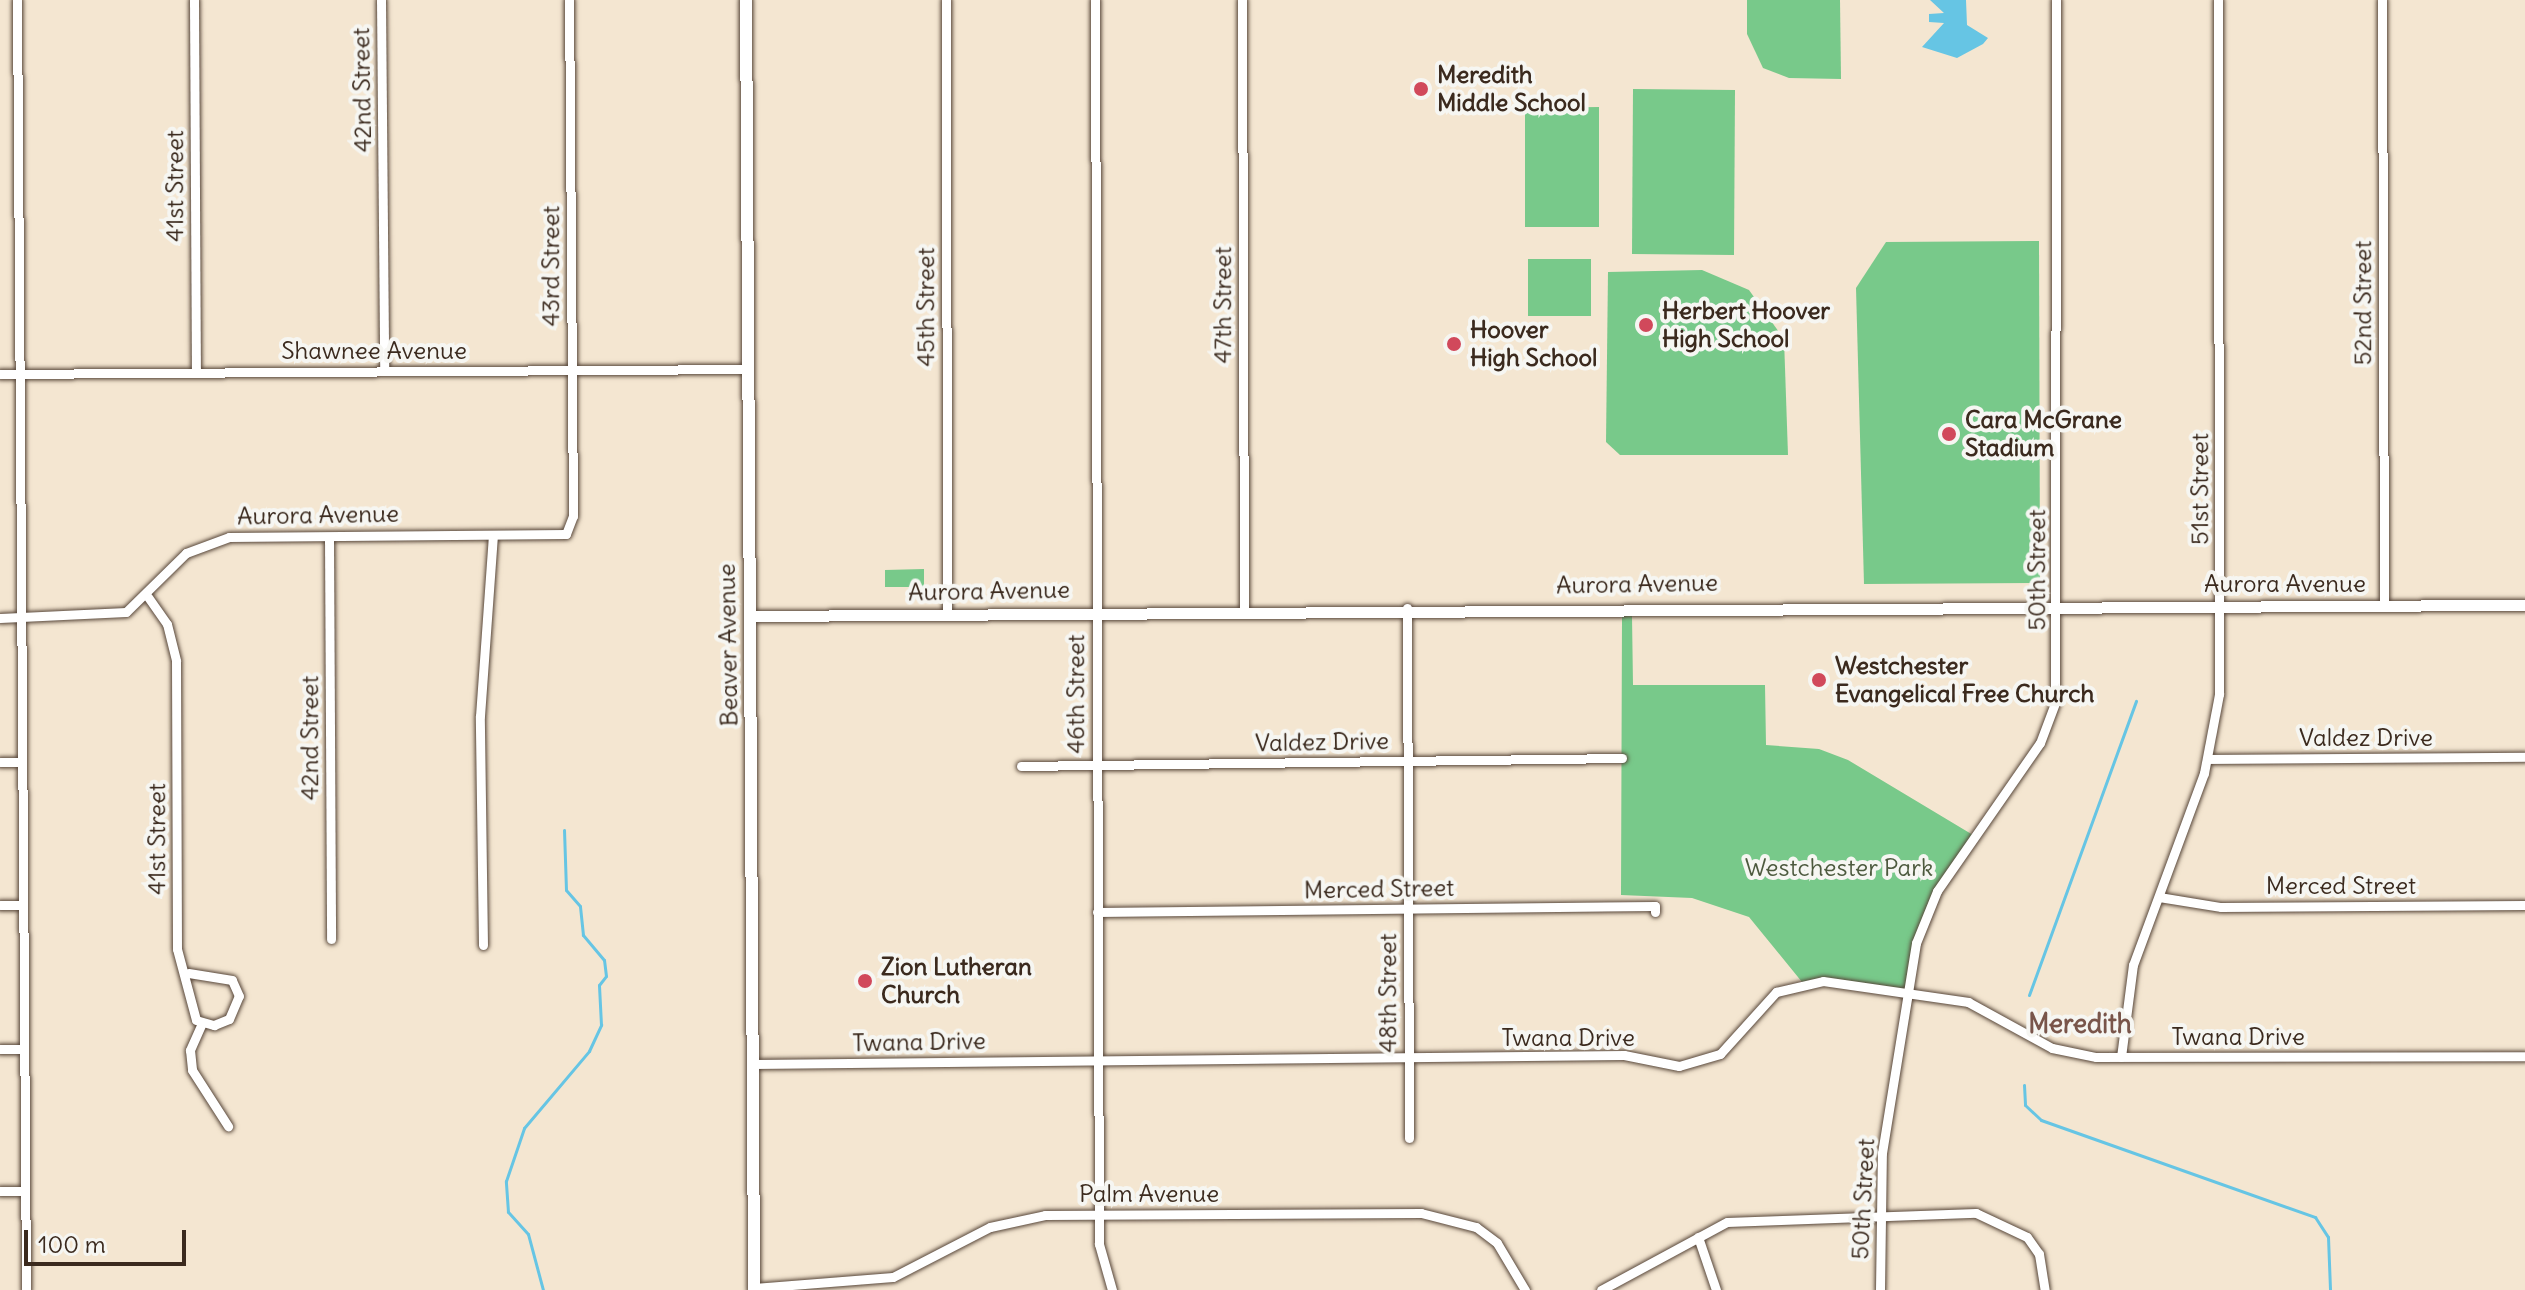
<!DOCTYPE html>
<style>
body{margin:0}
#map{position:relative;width:2525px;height:1290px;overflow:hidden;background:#f4e6d1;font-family:Delius,sans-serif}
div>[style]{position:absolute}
.green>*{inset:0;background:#78c98a}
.water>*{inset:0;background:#66c5e4}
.stream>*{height:3px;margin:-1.5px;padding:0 1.5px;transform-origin:1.5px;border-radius:1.5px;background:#66c5e4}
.roads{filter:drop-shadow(0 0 2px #574639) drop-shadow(0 0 2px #574639)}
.minor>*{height:9px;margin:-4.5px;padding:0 4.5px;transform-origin:4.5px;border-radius:4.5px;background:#fff}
.tertiary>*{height:11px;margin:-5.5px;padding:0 5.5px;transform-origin:5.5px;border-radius:5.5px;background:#fff}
.secondary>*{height:12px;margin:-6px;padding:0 6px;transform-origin:6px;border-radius:6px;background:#fff}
.dots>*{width:22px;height:22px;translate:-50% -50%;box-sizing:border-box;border:4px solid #f6f6f2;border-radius:50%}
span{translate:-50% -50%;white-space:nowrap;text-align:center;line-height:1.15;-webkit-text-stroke:8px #f6f6f2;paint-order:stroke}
.poi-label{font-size:24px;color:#3b2a1e;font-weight:700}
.left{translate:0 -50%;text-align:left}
.street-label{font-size:24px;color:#3b2a1e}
.park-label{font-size:24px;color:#4d5a3e}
.neighbourhood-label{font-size:26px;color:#79554a;font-weight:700}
.scale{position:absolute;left:24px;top:1230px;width:162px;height:36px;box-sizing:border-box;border:4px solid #3b2a1e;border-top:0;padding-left:10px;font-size:24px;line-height:28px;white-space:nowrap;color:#3b2a1e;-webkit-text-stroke:6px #f6f6f2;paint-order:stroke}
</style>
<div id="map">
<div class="green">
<i style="clip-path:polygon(1747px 0,1840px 0,1841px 79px,1789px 78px,1763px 68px,1747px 34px)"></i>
<i style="clip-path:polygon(1633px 89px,1735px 90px,1734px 255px,1632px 254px)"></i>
<i style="clip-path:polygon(1599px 107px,1599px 227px,1525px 227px,1525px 108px)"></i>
<i style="clip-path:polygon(2039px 241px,2040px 583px,1864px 584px,1856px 288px,1886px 242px)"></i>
<i style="clip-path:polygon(1528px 259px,1591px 259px,1591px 316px,1528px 316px)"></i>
<i style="clip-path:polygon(1702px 270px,1749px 290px,1784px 339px,1788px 455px,1620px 455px,1606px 442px,1608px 272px)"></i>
<i style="clip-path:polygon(924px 569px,924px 587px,885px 587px,885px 570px)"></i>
<i style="clip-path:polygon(1622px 616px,1632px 616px,1633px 685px,1765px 685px,1766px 745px,1819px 749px,1848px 760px,1973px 835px,1923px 921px,1907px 992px,1802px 982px,1749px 917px,1692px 898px,1621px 895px)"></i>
</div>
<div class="water">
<i style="clip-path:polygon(1930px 0,1966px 0,1967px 25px,1988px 38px,1983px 44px,1957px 58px,1922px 47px,1944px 23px,1929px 22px,1929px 14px,1944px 13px)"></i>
</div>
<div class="stream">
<i style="left:2029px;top:995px;width:313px;rotate:-70deg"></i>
<i style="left:2024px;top:1085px;width:20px;rotate:87deg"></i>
<i style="left:2025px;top:1105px;width:22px;rotate:43deg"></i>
<i style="left:2041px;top:1120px;width:291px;rotate:19.5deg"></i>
<i style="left:2315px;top:1217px;width:24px;rotate:57deg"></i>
<i style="left:2328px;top:1237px;width:53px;rotate:87.8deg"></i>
<i style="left:543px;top:1290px;width:58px;rotate:-105deg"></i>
<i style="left:528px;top:1234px;width:30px;rotate:-132deg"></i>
<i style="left:508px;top:1212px;width:31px;rotate:-94deg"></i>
<i style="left:506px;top:1181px;width:56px;rotate:-71.2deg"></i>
<i style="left:524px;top:1128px;width:101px;rotate:-49.8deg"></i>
<i style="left:589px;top:1051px;width:29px;rotate:-65deg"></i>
<i style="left:601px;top:1025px;width:40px;rotate:-92.9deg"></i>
<i style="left:599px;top:985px;width:11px;rotate:-52deg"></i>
<i style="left:606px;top:976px;width:16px;rotate:-97deg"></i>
<i style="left:604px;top:960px;width:33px;rotate:-130deg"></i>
<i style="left:583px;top:935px;width:29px;rotate:-96deg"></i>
<i style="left:580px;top:906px;width:21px;rotate:-131deg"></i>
<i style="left:566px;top:890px;width:60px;rotate:-91.9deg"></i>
</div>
<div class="roads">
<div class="minor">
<i style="left:17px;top:0;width:1290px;rotate:89.6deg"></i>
<i style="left:194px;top:0;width:372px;rotate:89.7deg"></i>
<i style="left:381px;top:0;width:371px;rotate:89.5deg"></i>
<i style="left:946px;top:0;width:613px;rotate:89.91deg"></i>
<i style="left:1095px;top:0;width:1244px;rotate:89.82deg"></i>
<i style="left:1099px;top:1244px;width:48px;rotate:74.2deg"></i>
<i style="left:1242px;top:0;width:610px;rotate:89.81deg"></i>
<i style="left:2382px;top:0;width:605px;rotate:89.81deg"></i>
<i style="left:0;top:374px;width:748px;rotate:-0.38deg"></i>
<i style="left:329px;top:537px;width:402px;rotate:89.7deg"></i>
<i style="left:148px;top:597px;width:33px;rotate:55deg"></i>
<i style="left:167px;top:624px;width:38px;rotate:76deg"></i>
<i style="left:176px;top:661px;width:288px;rotate:89.8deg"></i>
<i style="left:177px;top:949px;width:73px;rotate:75deg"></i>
<i style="left:196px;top:1020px;width:19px;rotate:16deg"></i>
<i style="left:214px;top:1025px;width:16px;rotate:-22deg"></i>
<i style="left:229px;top:1019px;width:25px;rotate:-67deg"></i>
<i style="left:239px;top:996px;width:17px;rotate:-114deg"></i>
<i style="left:232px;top:980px;width:44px;rotate:-170.8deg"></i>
<i style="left:1407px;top:608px;width:530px;rotate:89.78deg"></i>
<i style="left:0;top:618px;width:126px;rotate:-2.7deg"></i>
<i style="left:126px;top:612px;width:84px;rotate:-44.5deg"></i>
<i style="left:186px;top:553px;width:46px;rotate:-20.4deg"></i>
<i style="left:229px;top:537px;width:337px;rotate:-0.5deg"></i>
<i style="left:566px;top:534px;width:19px;rotate:-69deg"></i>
<i style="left:573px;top:516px;width:516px;rotate:-90.44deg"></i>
<i style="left:2208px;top:759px;width:317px;rotate:-0.4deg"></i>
<i style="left:0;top:762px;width:21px"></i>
<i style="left:1021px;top:766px;width:601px;rotate:-0.76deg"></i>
<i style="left:2159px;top:897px;width:63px;rotate:9.2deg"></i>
<i style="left:2221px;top:907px;width:304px;rotate:-0.4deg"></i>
<i style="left:0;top:905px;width:23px"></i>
<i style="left:1097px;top:912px;width:558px;rotate:-0.62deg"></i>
<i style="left:1655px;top:906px;width:6px;rotate:90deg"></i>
<i style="left:483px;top:945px;width:229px;rotate:-90.8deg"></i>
<i style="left:480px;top:716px;width:180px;rotate:-85.9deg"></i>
<i style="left:202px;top:1023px;width:30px;rotate:114deg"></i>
<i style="left:190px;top:1050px;width:20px;rotate:84deg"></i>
<i style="left:192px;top:1070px;width:67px;rotate:57.3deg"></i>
<i style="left:0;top:1049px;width:24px"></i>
<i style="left:2121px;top:1057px;width:93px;rotate:-82.6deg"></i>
<i style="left:2133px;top:965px;width:205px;rotate:-69.7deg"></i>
<i style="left:2204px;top:773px;width:80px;rotate:-79.2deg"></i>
<i style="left:2219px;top:694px;width:694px;rotate:-90.08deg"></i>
<i style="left:753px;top:1064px;width:871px;rotate:-0.59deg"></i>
<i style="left:1624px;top:1055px;width:56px;rotate:11.3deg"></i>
<i style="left:1679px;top:1066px;width:43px;rotate:-16.3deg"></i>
<i style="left:1720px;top:1054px;width:84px;rotate:-47.9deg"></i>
<i style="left:1776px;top:992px;width:48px;rotate:-13.2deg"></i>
<i style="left:1823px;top:981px;width:147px;rotate:8.2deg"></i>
<i style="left:1968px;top:1002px;width:96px;rotate:28.7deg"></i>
<i style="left:2052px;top:1048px;width:45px;rotate:11.6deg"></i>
<i style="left:2096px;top:1057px;width:429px;rotate:-0.1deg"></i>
<i style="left:0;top:1191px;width:25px"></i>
<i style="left:1698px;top:1237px;width:56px;rotate:71.2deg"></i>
<i style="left:754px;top:1288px;width:139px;rotate:-4.5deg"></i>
<i style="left:893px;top:1277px;width:109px;rotate:-27.3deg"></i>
<i style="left:990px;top:1227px;width:56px;rotate:-12.3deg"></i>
<i style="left:1045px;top:1215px;width:376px;rotate:-0.3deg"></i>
<i style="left:1421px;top:1213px;width:57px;rotate:14.3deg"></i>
<i style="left:1476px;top:1227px;width:26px;rotate:37deg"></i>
<i style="left:1497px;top:1243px;width:55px;rotate:59.2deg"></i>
<i style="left:1601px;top:1290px;width:143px;rotate:-28.4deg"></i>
<i style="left:1727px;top:1222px;width:249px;rotate:-2.1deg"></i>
<i style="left:1976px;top:1213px;width:56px;rotate:25.2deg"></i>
<i style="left:2027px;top:1237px;width:21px;rotate:55deg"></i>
<i style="left:2039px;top:1254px;width:36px;rotate:81deg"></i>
<i style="left:1880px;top:1290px;width:137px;rotate:-89.2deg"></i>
<i style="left:1882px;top:1153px;width:213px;rotate:-80.8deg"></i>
<i style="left:1916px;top:943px;width:56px;rotate:-68deg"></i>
<i style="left:1937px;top:891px;width:180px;rotate:-55.2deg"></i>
<i style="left:2040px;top:743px;width:43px;rotate:-69.4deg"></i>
<i style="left:2055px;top:703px;width:703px;rotate:-89.92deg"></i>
</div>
<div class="tertiary">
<i style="left:750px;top:616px;width:1775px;rotate:-0.36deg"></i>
</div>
<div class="secondary">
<i style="left:746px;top:0;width:1290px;rotate:89.64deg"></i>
</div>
</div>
<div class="dots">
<i style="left:1421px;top:89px;background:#d1495b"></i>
<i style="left:1646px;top:325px;background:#d1495b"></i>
<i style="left:1454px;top:344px;background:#d1495b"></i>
<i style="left:1949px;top:434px;background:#d1495b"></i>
<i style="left:1819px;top:680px;background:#d1495b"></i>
<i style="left:865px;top:981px;background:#d1495b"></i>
</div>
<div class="poi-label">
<span class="left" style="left:1437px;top:89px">Meredith<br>Middle School</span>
<span class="left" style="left:1662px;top:325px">Herbert Hoover<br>High School</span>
<span class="left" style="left:1470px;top:344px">Hoover<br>High School</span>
<span class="left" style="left:1965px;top:434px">Cara McGrane<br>Stadium</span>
<span class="left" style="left:1835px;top:680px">Westchester<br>Evangelical Free Church</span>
<span class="left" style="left:881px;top:981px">Zion Lutheran<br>Church</span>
</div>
<div class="street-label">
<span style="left:362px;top:90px;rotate:-91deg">42nd Street</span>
<span style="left:175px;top:186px;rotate:-90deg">41st Street</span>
<span style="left:551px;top:266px;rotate:-90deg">43rd Street</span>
<span style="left:2363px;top:303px;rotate:-90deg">52nd Street</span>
<span style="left:1223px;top:305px;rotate:-90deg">47th Street</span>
<span style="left:926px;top:307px;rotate:-90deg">45th Street</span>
<span style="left:374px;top:351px">Shawnee Avenue</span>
<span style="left:2200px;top:489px;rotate:-90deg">51st Street</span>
<span style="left:318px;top:515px;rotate:-1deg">Aurora Avenue</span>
<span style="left:2037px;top:570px;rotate:-90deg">50th Street</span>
<span style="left:1637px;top:584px;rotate:-1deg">Aurora Avenue</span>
<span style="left:2285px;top:584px">Aurora Avenue</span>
<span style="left:989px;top:591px;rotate:-1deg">Aurora Avenue</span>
<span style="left:728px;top:645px;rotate:-91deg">Beaver Avenue</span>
<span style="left:1076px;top:694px;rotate:-90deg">46th Street</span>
<span style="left:310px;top:738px;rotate:-90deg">42nd Street</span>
<span style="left:2366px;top:738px">Valdez Drive</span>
<span style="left:1322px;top:742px;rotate:-1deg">Valdez Drive</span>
<span style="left:157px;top:839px;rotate:-90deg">41st Street</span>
<span style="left:2341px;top:886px">Merced Street</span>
<span style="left:1379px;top:889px;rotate:-1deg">Merced Street</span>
<span style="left:1388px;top:993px;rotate:-90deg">48th Street</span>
<span style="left:2238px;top:1037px">Twana Drive</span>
<span style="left:1568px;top:1038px">Twana Drive</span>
<span style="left:919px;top:1042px;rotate:-1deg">Twana Drive</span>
<span style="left:1149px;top:1194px">Palm Avenue</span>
<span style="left:1863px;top:1199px;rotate:-87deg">50th Street</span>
</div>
<div class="park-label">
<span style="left:1839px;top:868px">Westchester Park</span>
</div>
<div class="neighbourhood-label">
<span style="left:2080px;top:1024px">Meredith</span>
</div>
<div class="scale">100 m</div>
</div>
